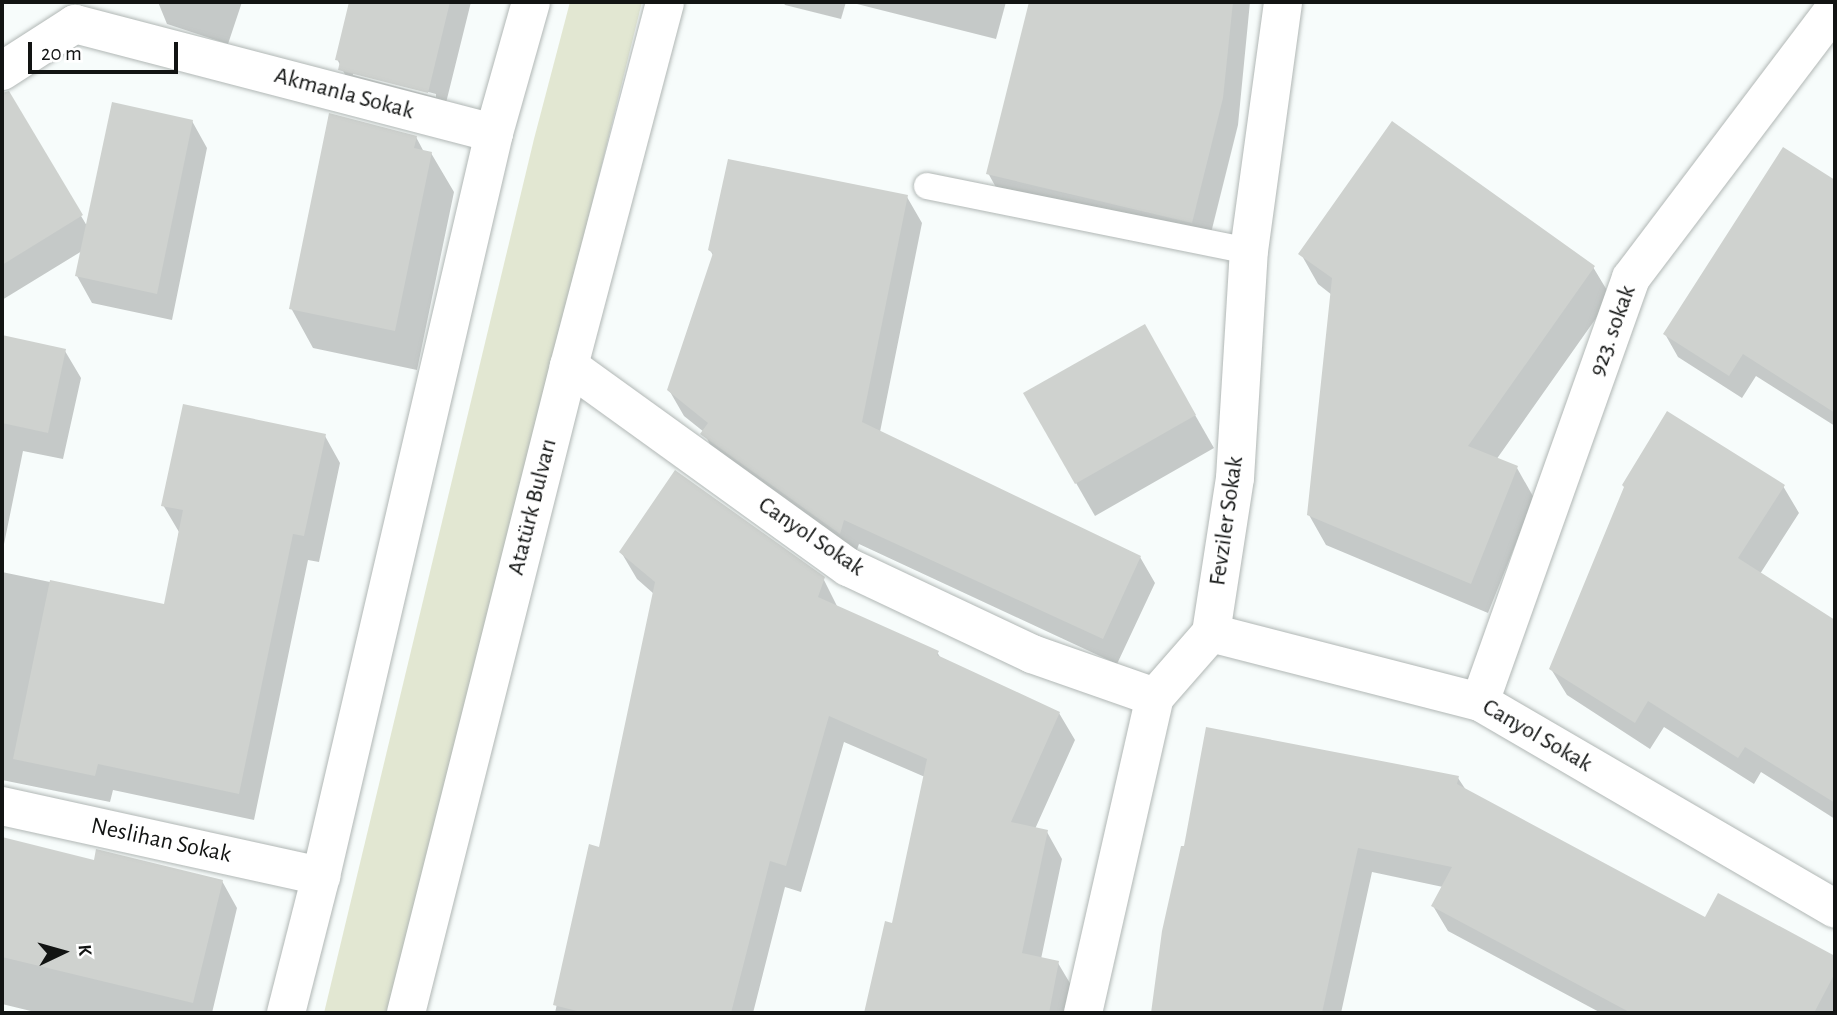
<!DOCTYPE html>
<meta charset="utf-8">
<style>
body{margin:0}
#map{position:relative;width:1837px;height:1015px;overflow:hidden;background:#f7fcfb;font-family:"Alegreya Sans",sans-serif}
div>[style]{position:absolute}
.green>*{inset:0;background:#e2e7d2}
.shadow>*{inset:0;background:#0003}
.building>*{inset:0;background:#cfd2cf}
.roads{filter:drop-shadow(0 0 2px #b1b7b5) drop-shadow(0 0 2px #b1b7b5)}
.service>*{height:26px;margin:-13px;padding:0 13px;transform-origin:13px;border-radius:13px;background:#fff}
.minor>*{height:38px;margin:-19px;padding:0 19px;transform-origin:19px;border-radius:19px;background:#fff}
.tertiary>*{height:38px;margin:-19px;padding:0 19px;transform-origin:19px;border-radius:19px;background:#fff}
span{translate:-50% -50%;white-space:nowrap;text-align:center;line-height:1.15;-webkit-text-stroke:7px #fff;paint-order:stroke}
.street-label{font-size:24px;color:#121413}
.frame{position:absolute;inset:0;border:4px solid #121413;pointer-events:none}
.north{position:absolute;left:28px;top:917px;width:70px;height:70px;-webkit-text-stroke:5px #fff;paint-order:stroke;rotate:85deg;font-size:19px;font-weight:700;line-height:28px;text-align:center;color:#121413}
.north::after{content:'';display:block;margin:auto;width:24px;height:32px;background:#121413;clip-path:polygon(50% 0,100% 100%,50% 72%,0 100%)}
.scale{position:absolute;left:28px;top:42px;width:150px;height:32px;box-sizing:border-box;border:4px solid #121413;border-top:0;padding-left:9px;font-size:21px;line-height:24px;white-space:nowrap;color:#121413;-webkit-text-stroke:5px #fff;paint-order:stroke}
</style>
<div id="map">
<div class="green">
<i style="clip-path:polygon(570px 2px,642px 2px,392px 1013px,324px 1013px,534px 139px)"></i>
</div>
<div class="shadow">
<i style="clip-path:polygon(158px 2px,242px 2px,228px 44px,167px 24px)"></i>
<i style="clip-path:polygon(evenodd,351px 2px,471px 2px,442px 119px,356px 96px,337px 59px,351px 2px,353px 72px,436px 94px,436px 97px,353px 75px,353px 72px)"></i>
<i style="clip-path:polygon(783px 2px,846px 2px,841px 19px,785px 5px)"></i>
<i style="clip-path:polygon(849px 2px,1006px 2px,996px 39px)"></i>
<i style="clip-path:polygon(1079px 2px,1250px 2px,1238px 125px,1207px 249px,1003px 200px,988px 173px,1077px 48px)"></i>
<i style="clip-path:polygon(20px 113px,87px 226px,192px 121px,207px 148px,172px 320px,92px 303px,77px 276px,82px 251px,2px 300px,2px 124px)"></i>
<i style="clip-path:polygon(416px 137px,424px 152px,431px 153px,454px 192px,417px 370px,313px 348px,291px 308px)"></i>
<i style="clip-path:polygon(1783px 149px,1835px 182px,1835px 426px,1756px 376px,1742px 398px,1678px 357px,1665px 334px)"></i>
<i style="clip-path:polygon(907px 197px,922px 223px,880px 432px,1140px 557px,1155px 583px,1117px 664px,859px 544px,854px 558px,717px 459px,704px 432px,684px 416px,669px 390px,714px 257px,710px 250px)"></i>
<i style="clip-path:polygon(1301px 254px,1593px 267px,1611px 297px,1496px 460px,1517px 468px,1534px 498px,1488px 613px,1326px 545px,1309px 515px,1332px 295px,1318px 284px)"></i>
<i style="clip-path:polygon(1144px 326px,1214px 448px,1095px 516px,1025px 394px)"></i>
<i style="clip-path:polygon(2px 337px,65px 351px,81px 378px,63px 459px,23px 451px,2px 554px)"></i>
<i style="clip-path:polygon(325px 436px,340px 463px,319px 562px,308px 560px,254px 820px,113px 790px,110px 802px,2px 780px,2px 572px,165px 606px,179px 532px,163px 505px)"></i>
<i style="clip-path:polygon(1783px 486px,1799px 513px,1760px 574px,1835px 622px,1835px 819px,1761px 772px,1754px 784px,1664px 727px,1650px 749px,1567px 695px,1551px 669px)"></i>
<i style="clip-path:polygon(621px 552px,823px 578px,838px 608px,937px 652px,942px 660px,1059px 713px,1075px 740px,1035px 829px,1047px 832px,1062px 859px,1041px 959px,1058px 963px,1074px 990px,1069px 1013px,866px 1013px,886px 923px,893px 925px,925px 777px,844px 742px,801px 892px,785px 887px,753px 1013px,555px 1013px,590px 847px,600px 849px,654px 594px,637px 579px)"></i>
<i style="clip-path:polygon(1458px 778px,1466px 790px,1705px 920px,1718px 895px,1835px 958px,1835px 1013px,1601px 1013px,1448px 931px,1433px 906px,1443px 887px,1372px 872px,1341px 1013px,1153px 1013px,1164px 932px)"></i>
<i style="clip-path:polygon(2px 839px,95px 862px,222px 881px,237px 908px,212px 1013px,39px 1013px,2px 1004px)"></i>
</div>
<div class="building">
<i style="clip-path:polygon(349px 2px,450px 2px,428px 93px,338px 70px,340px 61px,335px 60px)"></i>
<i style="clip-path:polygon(1029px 2px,1233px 2px,1223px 98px,1192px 223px,986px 174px)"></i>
<i style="clip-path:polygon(9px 91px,83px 215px,2px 265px,2px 93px)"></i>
<i style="clip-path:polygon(112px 102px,193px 120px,157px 294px,75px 276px)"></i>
<i style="clip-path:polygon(329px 113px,417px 136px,414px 148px,432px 152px,395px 331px,289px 309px)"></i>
<i style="clip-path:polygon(1392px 121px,1595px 266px,1468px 446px,1518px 466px,1471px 584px,1307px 515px,1332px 278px,1298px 254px)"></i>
<i style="clip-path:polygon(1783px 147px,1835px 180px,1835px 413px,1743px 354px,1729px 376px,1663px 334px)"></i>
<i style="clip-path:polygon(728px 159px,908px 195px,862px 422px,1141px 556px,1103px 639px,844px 520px,840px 534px,700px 434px,708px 423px,667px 390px,713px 253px,708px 250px)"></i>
<i style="clip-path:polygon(1145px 324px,1196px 415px,1075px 484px,1023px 393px)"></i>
<i style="clip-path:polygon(2px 335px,66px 349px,48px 433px,2px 423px)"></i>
<i style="clip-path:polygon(183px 404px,326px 434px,304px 536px,293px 534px,239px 794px,98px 764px,95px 776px,13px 759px,50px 580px,164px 604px,183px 510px,161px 506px)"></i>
<i style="clip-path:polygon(1667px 411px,1785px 485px,1738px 558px,1835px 620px,1835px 803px,1745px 747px,1738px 758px,1648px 701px,1635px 723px,1549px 669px,1624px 487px,1622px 485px)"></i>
<i style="clip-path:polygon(675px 470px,825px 577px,818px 597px,939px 651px,937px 655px,1060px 712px,1011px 822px,1048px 830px,1022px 953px,1059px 961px,1049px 1013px,864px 1013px,885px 921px,892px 923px,927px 759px,829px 716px,786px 866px,770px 861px,731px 1013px,585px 1013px,553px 1005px,589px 844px,599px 847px,655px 582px,619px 552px)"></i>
<i style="clip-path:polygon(1206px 727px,1459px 776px,1457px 784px,1705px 917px,1718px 893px,1835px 956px,1835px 973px,1814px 1013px,1631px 1013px,1431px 906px,1452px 867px,1358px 848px,1322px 1013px,1151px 1013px,1162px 931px,1181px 846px,1184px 846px)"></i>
<i style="clip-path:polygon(2px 837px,94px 860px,96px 849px,223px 880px,193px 1003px,2px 957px)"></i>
</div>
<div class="roads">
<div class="service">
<i style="left:927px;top:186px;width:328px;rotate:11.4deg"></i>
</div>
<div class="minor">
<i style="left:2px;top:71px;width:87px;rotate:-32.8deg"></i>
<i style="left:75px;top:24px;width:433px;rotate:14.6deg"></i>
<i style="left:569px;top:366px;width:344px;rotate:35.8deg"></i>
<i style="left:848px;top:567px;width:204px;rotate:25.3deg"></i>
<i style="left:1032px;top:654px;width:130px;rotate:19.3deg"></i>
<i style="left:1211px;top:633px;width:278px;rotate:14.4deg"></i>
<i style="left:1480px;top:702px;width:411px;rotate:30.2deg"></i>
<i style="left:1480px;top:702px;width:450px;rotate:-70.4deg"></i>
<i style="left:1631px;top:278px;width:338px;rotate:-52.9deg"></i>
<i style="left:2px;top:806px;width:327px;rotate:12.4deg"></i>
<i style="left:1083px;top:1013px;width:324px;rotate:-77.2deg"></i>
<i style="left:1155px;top:697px;width:85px;rotate:-48.8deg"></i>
<i style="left:1211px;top:633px;width:157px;rotate:-81.2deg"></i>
<i style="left:1235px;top:478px;width:227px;rotate:-86.5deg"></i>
<i style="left:1249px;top:251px;width:251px;rotate:-82.2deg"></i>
</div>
<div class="tertiary">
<i style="left:286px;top:1013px;width:141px;rotate:-75.7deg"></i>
<i style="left:321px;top:876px;width:763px;rotate:-76.89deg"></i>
<i style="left:494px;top:133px;width:136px;rotate:-74.2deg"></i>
<i style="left:406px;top:1013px;width:667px;rotate:-75.86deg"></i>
<i style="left:569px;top:366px;width:376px;rotate:-75.2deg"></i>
</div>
</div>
<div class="street-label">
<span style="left:344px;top:94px;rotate:15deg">Akmanla Sokak</span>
<span style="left:1613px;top:331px;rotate:-70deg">923. sokak</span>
<span style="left:533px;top:507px;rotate:-76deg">Atatürk Bulvarı</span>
<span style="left:1227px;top:521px;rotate:-82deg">Fevziler Sokak</span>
<span style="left:811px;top:537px;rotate:34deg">Canyol Sokak</span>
<span style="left:1537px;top:736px;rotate:30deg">Canyol Sokak</span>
<span style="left:161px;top:841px;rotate:12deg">Neslihan Sokak</span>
</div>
<div class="frame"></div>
<div class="north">K</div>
<div class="scale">20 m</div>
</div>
